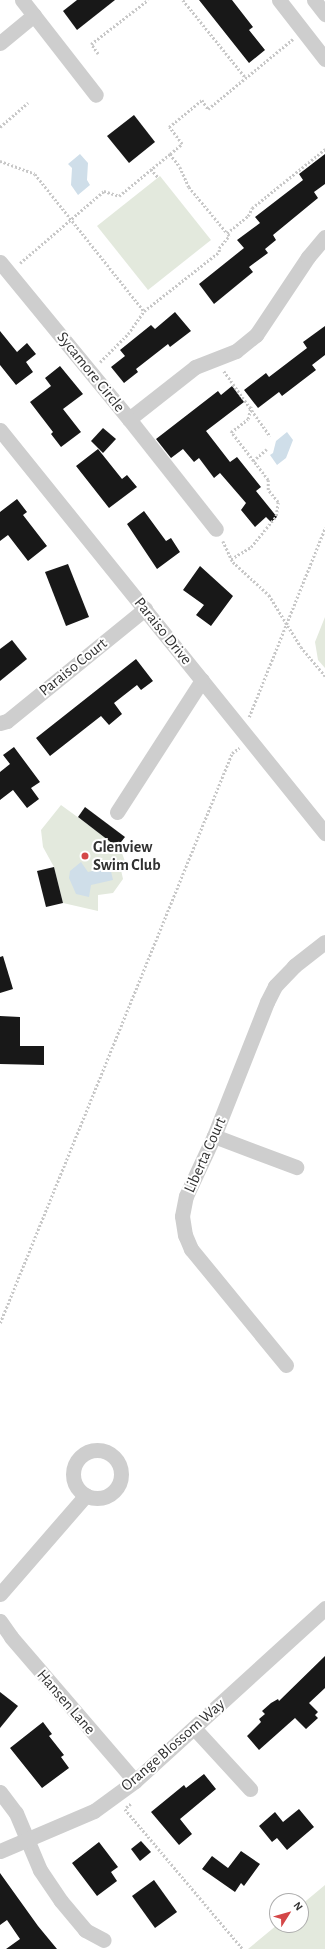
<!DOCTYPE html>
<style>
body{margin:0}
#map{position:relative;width:325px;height:1949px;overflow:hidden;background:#fff;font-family:"Alegreya Sans",sans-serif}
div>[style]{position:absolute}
.green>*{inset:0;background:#e3e9dd}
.water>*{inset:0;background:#cfdee9}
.building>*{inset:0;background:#181818}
.path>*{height:2.5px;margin-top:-1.25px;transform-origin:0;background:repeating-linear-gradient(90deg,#c8c8c8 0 2px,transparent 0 4px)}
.minor>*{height:15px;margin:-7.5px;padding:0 7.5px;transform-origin:7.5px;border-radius:7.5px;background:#cecece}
.minor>.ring{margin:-7.5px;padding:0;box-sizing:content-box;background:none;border:15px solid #cecece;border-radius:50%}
.dots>*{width:11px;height:11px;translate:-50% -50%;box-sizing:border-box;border:2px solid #fff;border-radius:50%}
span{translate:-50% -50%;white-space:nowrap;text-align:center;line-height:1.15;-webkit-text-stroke:4px #fff;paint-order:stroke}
.street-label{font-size:16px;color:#313131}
.poi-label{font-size:16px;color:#313131;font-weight:700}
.left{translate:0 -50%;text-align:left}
.north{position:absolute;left:269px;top:1893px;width:40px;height:40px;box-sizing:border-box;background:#fff;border:1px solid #adadad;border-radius:50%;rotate:53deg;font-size:11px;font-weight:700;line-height:16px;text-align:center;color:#313131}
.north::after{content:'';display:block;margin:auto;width:14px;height:18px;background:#d44748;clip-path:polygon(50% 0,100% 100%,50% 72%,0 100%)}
</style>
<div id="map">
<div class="green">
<i style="clip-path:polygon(160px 176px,211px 240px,148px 290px,97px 226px)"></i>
<i style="clip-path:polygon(325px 617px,325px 668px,318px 660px,315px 642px)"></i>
<i style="clip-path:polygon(61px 805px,120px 848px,126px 864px,121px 870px,123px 879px,113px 893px,98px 895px,98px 911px,63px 903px,54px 867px,43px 847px,41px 830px)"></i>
<i style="clip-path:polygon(325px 1885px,325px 1949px,248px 1949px,277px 1925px,301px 1925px,301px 1905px)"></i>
</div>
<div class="water">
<i style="clip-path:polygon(80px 154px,88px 163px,87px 180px,90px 185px,78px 195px,71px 185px,72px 168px,68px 164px)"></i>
<i style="clip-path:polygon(287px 432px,293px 440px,286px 458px,277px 465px,270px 455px,273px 453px,276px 441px)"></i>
<i style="clip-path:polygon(81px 862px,88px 872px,110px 867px,113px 880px,91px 885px,89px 897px,76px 894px,69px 878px,70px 871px)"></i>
</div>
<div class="building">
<i style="clip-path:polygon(77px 0,115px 0,77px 30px,63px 11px)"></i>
<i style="clip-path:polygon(199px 0,232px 0,253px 27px,249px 30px,265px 50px,249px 63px)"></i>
<i style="clip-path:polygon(134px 115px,155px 142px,129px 163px,107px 136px)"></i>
<i style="clip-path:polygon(325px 154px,325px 184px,314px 192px,318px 198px,273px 235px,276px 240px,265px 249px,268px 253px,249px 267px,253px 272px,214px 304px,199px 284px,244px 248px,237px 240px,260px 223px,255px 217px,303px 180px,299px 174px)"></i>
<i style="clip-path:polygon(175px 312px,191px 331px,170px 347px,168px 344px,136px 369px,138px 372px,124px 383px,111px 367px,125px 356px,120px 350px,151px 325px,155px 329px)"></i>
<i style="clip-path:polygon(325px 326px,325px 355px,312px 365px,316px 370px,282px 396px,279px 392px,258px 408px,244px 390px,266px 373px,269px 377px,307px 348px,303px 342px)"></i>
<i style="clip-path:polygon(0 331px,17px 352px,27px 343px,36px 354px,26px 362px,33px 372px,16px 385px,0 365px)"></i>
<i style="clip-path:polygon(60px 366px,83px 394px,63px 409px,81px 432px,61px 447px,51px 434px,53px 432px,30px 402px,51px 386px,45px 378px)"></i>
<i style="clip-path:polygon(232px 386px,244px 402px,206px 431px,230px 462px,237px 457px,261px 487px,256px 491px,277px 517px,271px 522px,266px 517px,255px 527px,241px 510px,246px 503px,220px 473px,214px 478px,199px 458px,194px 462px,183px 449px,171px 458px,156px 439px,218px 391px,221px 395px)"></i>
<i style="clip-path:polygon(103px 428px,116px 439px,103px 453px,91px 441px)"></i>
<i style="clip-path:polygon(98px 449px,122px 479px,127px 475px,137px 487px,109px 508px,76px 466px)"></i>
<i style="clip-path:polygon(17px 499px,27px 512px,23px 515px,47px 546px,28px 561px,8px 535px,0 541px,0 512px)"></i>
<i style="clip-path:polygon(144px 511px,166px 541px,171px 538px,180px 552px,157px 569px,127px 524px)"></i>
<i style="clip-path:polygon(68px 564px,89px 617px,66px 626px,45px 572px)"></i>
<i style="clip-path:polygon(200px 566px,233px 596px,211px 626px,196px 615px,204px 605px,183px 590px)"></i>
<i style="clip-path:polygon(12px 640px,27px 659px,0 681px,0 649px)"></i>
<i style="clip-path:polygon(136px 659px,153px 681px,141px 690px,137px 685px,114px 703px,122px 714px,109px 725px,101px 716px,50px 756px,36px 738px)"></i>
<i style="clip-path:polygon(14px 747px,40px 782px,31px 788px,39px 799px,27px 808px,13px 790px,0 800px,0 772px,10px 764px,3px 755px)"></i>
<i style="clip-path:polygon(85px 807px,125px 837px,117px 847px,78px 817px)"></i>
<i style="clip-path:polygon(54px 867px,63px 903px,46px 907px,37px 871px)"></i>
<i style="clip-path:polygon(3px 956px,13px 989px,0 993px,0 957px)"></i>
<i style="clip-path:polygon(0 1016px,20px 1017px,20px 1046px,44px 1046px,44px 1065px,0 1064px)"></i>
<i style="clip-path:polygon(325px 1656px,325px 1688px,309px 1703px,318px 1712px,315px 1715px,318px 1718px,306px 1729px,295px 1718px,259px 1750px,247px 1736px,261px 1722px,259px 1719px,265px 1714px,262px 1711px,271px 1703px,278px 1699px,279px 1701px)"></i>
<i style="clip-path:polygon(0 1692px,18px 1706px,0 1728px)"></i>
<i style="clip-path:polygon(43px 1722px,52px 1734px,49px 1736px,64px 1755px,61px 1757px,69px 1768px,42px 1788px,10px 1748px)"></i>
<i style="clip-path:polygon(204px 1774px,216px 1789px,180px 1819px,192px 1834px,179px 1845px,151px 1812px,184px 1785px,186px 1788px)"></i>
<i style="clip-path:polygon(299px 1809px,314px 1827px,287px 1850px,277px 1838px,272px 1842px,259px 1826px,275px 1812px,283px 1822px)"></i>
<i style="clip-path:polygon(141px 1841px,151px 1852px,140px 1861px,131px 1849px)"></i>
<i style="clip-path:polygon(99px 1842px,118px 1867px,111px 1872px,117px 1881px,97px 1896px,72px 1863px)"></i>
<i style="clip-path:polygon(241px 1851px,260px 1864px,244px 1886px,241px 1883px,235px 1892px,202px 1869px,212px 1856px,228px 1868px)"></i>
<i style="clip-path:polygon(0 1873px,38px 1926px,57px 1949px,6px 1949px,20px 1939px,7px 1920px,0 1925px)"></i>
<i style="clip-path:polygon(154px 1880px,177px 1912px,155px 1928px,132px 1896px)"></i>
</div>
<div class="path">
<i style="left:183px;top:0;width:100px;rotate:51.1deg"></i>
<i style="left:98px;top:54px;width:12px;rotate:-125deg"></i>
<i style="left:91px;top:44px;width:72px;rotate:-37.7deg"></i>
<i style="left:0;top:127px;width:37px;rotate:-41deg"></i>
<i style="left:170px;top:154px;width:16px;rotate:52deg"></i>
<i style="left:180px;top:167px;width:22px;rotate:66deg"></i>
<i style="left:189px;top:187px;width:60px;rotate:50.4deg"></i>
<i style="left:0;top:161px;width:37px;rotate:20deg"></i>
<i style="left:35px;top:174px;width:175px;rotate:51.5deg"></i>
<i style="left:151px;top:169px;width:11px;rotate:49deg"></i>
<i style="left:20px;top:263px;width:111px;rotate:-40.6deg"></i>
<i style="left:104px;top:191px;width:16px;rotate:18deg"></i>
<i style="left:119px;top:196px;width:66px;rotate:-39.5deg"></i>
<i style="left:170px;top:154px;width:16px;rotate:-40deg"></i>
<i style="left:182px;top:144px;width:21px;rotate:-127deg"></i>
<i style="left:169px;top:127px;width:43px;rotate:-39.3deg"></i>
<i style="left:202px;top:100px;width:11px;rotate:56deg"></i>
<i style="left:208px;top:109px;width:110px;rotate:-39.5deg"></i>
<i style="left:100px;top:362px;width:40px;rotate:-45deg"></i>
<i style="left:128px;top:334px;width:28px;rotate:-55deg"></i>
<i style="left:144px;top:311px;width:95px;rotate:-38.2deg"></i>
<i style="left:219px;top:252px;width:4px;rotate:-90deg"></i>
<i style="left:219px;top:248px;width:16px;rotate:-50deg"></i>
<i style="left:229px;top:236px;width:4px;rotate:-124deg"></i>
<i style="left:227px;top:233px;width:27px;rotate:-39deg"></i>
<i style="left:248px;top:216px;width:9px;rotate:-63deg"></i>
<i style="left:252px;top:208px;width:94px;rotate:-38.9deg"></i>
<i style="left:224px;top:371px;width:80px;rotate:54.7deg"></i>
<i style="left:253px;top:461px;width:18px;rotate:-41deg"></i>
<i style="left:223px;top:541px;width:23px;rotate:65deg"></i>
<i style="left:233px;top:562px;width:49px;rotate:42.5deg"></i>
<i style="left:269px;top:595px;width:61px;rotate:58.4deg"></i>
<i style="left:301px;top:647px;width:38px;rotate:50deg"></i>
<i style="left:231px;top:559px;width:23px;rotate:-31deg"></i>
<i style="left:251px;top:547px;width:40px;rotate:-51deg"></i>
<i style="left:276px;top:516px;width:14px;rotate:-82deg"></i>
<i style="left:278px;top:502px;width:16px;rotate:-130deg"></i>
<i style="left:268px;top:490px;width:10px;rotate:-90deg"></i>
<i style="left:268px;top:480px;width:61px;rotate:-127.6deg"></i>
<i style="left:231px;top:432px;width:21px;rotate:-37deg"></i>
<i style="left:248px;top:419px;width:13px;rotate:-77deg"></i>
<i style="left:249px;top:717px;width:204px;rotate:-68.1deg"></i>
<i style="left:0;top:1323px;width:615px;rotate:-67.85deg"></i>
<i style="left:232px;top:753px;width:9px;rotate:-36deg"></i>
<i style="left:131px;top:1804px;width:8px;rotate:140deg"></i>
<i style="left:125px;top:1809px;width:183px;rotate:49.9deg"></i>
</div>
<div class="minor">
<i style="left:22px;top:0;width:120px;rotate:52.1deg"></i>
<i style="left:279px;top:0;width:75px;rotate:52.1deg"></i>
<i style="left:314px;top:0;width:18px;rotate:52deg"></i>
<i style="left:0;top:43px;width:44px;rotate:-39.5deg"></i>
<i style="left:0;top:262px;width:203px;rotate:50.6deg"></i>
<i style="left:129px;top:419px;width:84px;rotate:-38.2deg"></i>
<i style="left:195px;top:367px;width:44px;rotate:-21.3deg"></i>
<i style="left:236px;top:351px;width:26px;rotate:-39deg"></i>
<i style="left:256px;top:335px;width:94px;rotate:-56.3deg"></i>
<i style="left:308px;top:257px;width:26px;rotate:-50deg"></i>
<i style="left:129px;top:419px;width:140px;rotate:51.7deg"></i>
<i style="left:0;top:430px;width:518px;rotate:51.12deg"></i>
<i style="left:0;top:723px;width:7px;rotate:-16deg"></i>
<i style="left:7px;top:721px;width:178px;rotate:-39.1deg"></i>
<i style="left:117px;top:812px;width:157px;rotate:-57.2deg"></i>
<i style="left:214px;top:1136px;width:88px;rotate:20.7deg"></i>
<i style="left:286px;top:1365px;width:150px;rotate:-129.3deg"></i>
<i style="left:191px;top:1249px;width:15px;rotate:-113deg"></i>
<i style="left:185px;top:1235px;width:19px;rotate:-99deg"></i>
<i style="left:182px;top:1216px;width:20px;rotate:-79deg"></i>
<i style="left:186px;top:1196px;width:66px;rotate:-65deg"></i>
<i style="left:214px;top:1136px;width:144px;rotate:-68.4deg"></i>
<i style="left:267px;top:1002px;width:18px;rotate:-63deg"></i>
<i style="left:275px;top:986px;width:28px;rotate:-46deg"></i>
<i style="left:294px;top:966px;width:39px;rotate:-38deg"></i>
<i class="ring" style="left:73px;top:1450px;width:33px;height:33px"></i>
<i style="left:0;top:1594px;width:131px;rotate:-49deg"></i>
<i style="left:0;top:1621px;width:19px;rotate:55deg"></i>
<i style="left:11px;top:1637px;width:190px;rotate:49.3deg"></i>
<i style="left:194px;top:1728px;width:83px;rotate:47.4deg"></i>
<i style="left:0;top:1792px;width:26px;rotate:53deg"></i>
<i style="left:16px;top:1813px;width:62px;rotate:67.2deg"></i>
<i style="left:40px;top:1870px;width:37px;rotate:56deg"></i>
<i style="left:61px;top:1901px;width:38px;rotate:50deg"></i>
<i style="left:85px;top:1930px;width:21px;rotate:28deg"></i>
<i style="left:0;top:1851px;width:102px;rotate:-23.1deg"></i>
<i style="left:94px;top:1811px;width:51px;rotate:-36.2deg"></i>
<i style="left:135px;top:1781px;width:257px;rotate:-42.3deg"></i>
</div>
<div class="dots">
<i style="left:85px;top:856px;background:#d44748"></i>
</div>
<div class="street-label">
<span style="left:91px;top:372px;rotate:51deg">Sycamore Circle</span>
<span style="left:163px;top:631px;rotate:51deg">Paraiso Drive</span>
<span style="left:73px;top:667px;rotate:-39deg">Paraiso Court</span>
<span style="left:205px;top:1155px;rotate:-66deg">Liberta Court</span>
<span style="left:66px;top:1702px;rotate:49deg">Hansen Lane</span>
<span style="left:173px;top:1745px;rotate:-41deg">Orange Blossom Way</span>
</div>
<div class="poi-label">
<span class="left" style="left:93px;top:856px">Glenview<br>Swim Club</span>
</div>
<div class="north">N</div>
</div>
